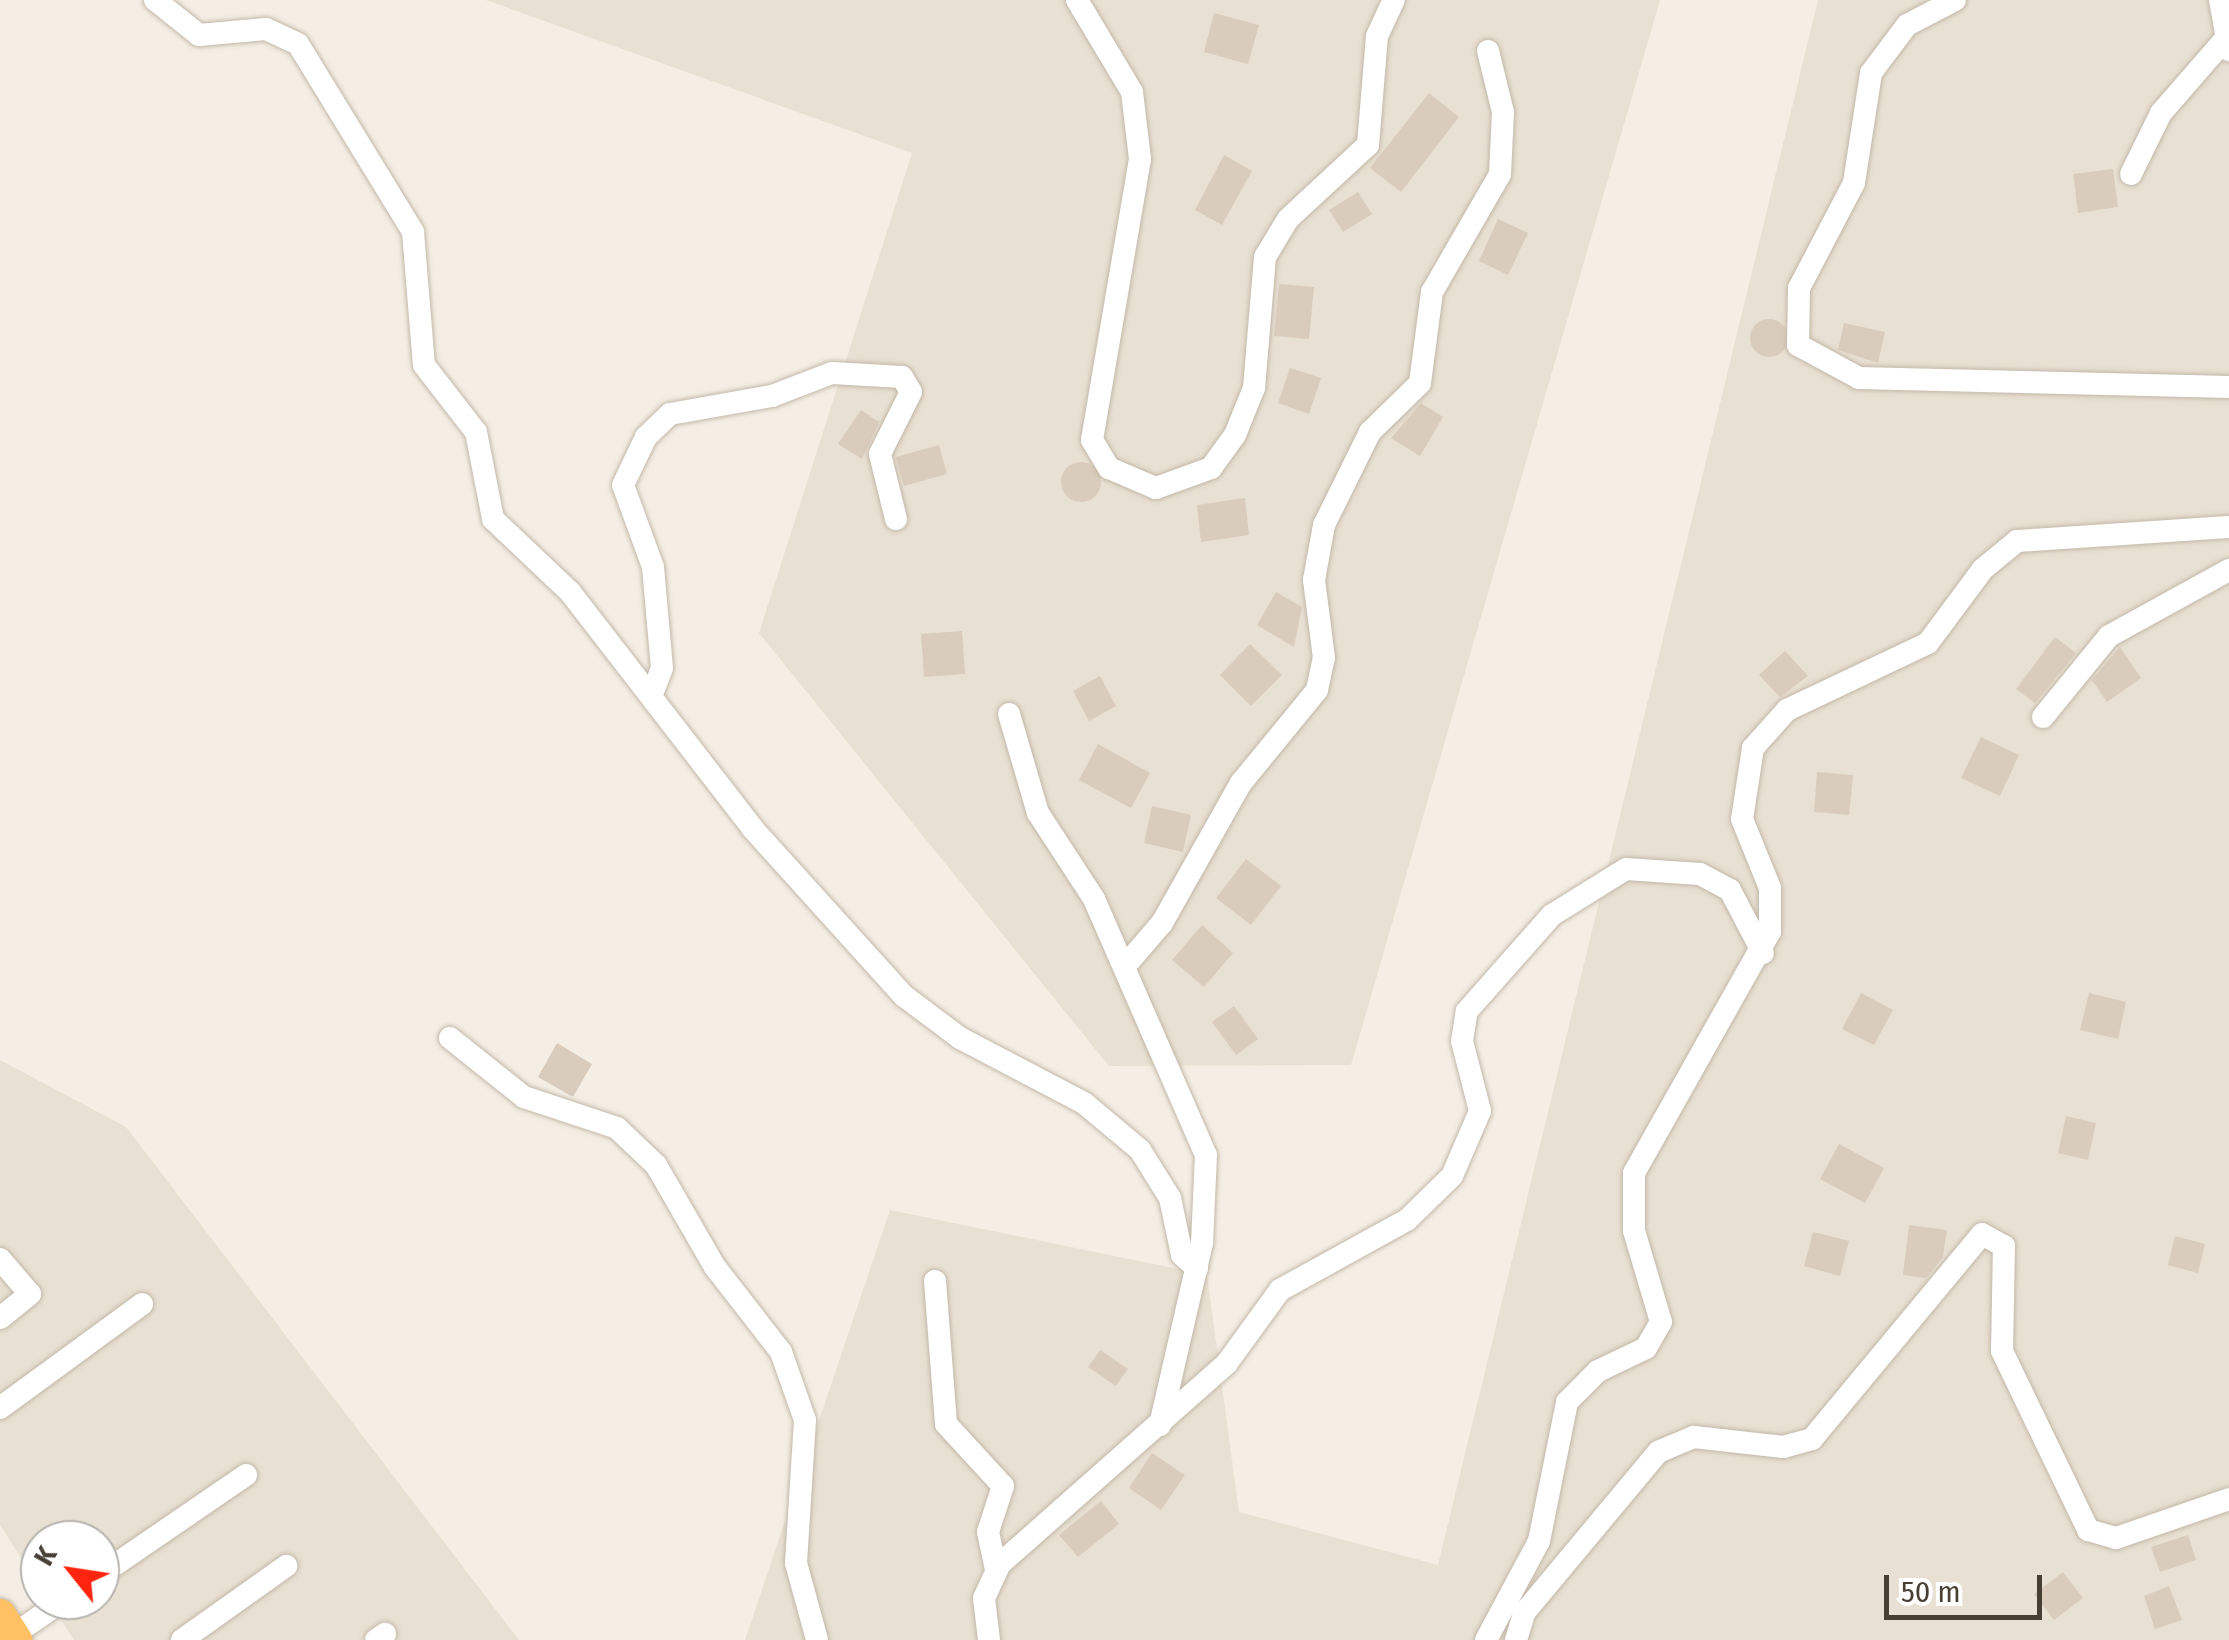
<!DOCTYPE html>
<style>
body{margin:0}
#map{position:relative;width:2229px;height:1640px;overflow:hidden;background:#f4eee4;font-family:"Fira Sans Condensed",sans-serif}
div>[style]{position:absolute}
.residential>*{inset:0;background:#e8e0d2}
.building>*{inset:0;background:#daccbc}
.round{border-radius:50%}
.roads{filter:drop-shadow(0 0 2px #c3b8a9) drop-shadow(0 0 2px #c3b8a9)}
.minor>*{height:22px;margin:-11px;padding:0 11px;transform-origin:11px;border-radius:11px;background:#fff}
.highway>*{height:32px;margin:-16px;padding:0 16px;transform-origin:16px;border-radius:16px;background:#ffc164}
span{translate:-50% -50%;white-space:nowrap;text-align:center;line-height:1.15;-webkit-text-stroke:8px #fff;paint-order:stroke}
.north{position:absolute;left:20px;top:1520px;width:100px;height:100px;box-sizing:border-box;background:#fff;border:2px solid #b5b2ae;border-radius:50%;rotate:300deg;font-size:28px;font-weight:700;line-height:40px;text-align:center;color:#473e34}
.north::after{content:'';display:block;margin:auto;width:35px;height:45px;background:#ff2410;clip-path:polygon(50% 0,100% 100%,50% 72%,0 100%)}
.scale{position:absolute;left:1884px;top:1575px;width:158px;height:45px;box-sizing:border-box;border:5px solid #473e34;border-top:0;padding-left:12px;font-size:30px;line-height:35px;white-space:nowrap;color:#473e34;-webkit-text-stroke:8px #fff;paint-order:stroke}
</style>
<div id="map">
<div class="residential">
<i style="clip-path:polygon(486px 0,1660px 0,1351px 1065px,1109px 1066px,759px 633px,912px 153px)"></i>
<i style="clip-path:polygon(1818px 0,2229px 0,2229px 1640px,745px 1640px,890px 1210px,1207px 1275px,1239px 1512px,1438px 1565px)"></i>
<i style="clip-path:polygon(0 1060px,126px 1127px,519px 1640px,74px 1640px,48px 1600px,100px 1600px,100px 1540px,40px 1540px,40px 1587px,0 1525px)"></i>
</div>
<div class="building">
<i style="clip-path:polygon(1214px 13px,1259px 25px,1248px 64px,1204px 52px)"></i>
<i style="clip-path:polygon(1429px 93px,1459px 117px,1401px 192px,1370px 168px)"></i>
<i style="clip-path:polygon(1224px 155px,1252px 171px,1222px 225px,1195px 210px)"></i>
<i style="clip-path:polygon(2113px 169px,2118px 207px,2078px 213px,2073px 174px)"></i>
<i style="clip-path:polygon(1358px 192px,1372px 214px,1343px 232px,1329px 210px)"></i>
<i style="clip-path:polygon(1498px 219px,1528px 233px,1508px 275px,1479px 261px)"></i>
<i style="clip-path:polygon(1279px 284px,1314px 287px,1309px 339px,1274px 336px)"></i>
<i class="round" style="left:1750px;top:319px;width:38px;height:38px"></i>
<i style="clip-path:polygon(1844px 323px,1885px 332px,1878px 363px,1838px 350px)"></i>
<i style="clip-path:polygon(1290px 368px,1321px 378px,1309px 414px,1278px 403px)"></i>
<i style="clip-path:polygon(1421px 403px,1443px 417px,1420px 456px,1391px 438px)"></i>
<i style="clip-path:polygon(861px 410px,879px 422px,862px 459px,838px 444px)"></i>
<i style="clip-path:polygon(939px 445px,947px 474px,904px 486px,896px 457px)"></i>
<i class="round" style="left:1061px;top:462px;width:40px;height:40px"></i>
<i style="clip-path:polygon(1245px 498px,1249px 535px,1201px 542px,1197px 505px)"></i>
<i style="clip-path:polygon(1276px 592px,1302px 607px,1294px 647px,1257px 625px)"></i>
<i style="clip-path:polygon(962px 631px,965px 674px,924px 677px,921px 634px)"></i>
<i style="clip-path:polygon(2055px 637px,2076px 653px,2035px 703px,2016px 689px)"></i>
<i style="clip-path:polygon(1250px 644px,1282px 675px,1251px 706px,1220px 675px)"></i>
<i style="clip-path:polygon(2120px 647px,2141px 678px,2107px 702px,2092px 680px)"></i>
<i style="clip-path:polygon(1785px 651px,1808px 676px,1780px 697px,1759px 675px)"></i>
<i style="clip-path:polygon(1100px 676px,1116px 706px,1089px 721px,1073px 691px)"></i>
<i style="clip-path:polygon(1981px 737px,2019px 755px,2000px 796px,1961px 778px)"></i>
<i style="clip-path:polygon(1098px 744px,1150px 773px,1131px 808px,1079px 780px)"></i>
<i style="clip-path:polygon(1817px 772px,1853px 775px,1849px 815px,1814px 812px)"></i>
<i style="clip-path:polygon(1152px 806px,1191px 815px,1183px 852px,1144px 843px)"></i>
<i style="clip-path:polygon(1246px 859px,1281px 886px,1251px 925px,1216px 898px)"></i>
<i style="clip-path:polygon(1202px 925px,1233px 953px,1204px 987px,1172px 960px)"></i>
<i style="clip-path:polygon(1861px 993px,1893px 1010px,1874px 1045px,1842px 1029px)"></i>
<i style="clip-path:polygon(2089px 993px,2126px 1002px,2118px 1039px,2080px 1030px)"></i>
<i style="clip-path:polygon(1234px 1006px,1258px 1039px,1236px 1055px,1212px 1022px)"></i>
<i style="clip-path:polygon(557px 1043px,592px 1064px,573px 1097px,538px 1077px)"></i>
<i style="clip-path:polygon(2066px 1116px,2096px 1123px,2088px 1160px,2058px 1153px)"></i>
<i style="clip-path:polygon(1839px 1144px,1884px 1168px,1865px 1203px,1820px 1179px)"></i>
<i style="clip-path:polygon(1909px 1225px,1947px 1230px,1943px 1257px,1926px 1278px,1903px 1275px)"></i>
<i style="clip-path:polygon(1813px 1232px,1849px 1241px,1840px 1276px,1804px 1266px)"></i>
<i style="clip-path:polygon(2175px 1236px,2205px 1244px,2198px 1273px,2168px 1265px)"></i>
<i style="clip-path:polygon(1100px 1350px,1128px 1369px,1116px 1386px,1088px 1367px)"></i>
<i style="clip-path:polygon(1152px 1453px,1185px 1475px,1161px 1510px,1129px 1488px)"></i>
<i style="clip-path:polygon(1101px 1501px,1119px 1524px,1078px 1557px,1059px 1535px)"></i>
<i style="clip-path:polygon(2188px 1535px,2196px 1560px,2160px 1572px,2151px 1547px)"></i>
<i style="clip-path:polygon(2063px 1572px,2083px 1598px,2054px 1620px,2034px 1594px)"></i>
<i style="clip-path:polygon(2169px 1586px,2182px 1620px,2155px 1629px,2144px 1596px)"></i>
</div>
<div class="roads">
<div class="minor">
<i style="left:155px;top:0;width:56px;rotate:38.5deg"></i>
<i style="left:199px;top:35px;width:67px;rotate:-5.1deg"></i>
<i style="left:266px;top:29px;width:35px;rotate:25deg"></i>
<i style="left:298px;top:44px;width:220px;rotate:58.5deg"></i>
<i style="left:413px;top:232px;width:133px;rotate:85.3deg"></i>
<i style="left:424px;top:365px;width:85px;rotate:52.2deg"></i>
<i style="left:476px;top:432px;width:89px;rotate:78.9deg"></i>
<i style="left:493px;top:519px;width:106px;rotate:43.5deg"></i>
<i style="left:570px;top:592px;width:299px;rotate:52.3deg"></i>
<i style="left:753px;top:829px;width:225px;rotate:47.9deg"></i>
<i style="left:904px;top:996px;width:70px;rotate:36.9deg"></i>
<i style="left:960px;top:1038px;width:140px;rotate:27.7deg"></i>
<i style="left:1084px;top:1103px;width:73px;rotate:40deg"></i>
<i style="left:1140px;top:1150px;width:57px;rotate:58deg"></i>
<i style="left:1170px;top:1198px;width:58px;rotate:78.1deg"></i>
<i style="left:1182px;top:1255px;width:20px;rotate:41deg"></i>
<i style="left:1077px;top:0;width:107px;rotate:59.1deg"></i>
<i style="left:1132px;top:92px;width:67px;rotate:83.2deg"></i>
<i style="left:1140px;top:159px;width:285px;rotate:99.7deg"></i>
<i style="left:1092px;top:440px;width:33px;rotate:59deg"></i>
<i style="left:1109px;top:468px;width:51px;rotate:23.1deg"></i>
<i style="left:1156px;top:488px;width:59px;rotate:-20deg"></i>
<i style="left:1211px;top:468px;width:41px;rotate:-54deg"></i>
<i style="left:1235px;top:435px;width:51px;rotate:-68deg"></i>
<i style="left:1254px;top:388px;width:131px;rotate:-85.2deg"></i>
<i style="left:1265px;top:257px;width:44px;rotate:-58.8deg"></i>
<i style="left:1288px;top:219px;width:109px;rotate:-42.8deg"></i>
<i style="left:1368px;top:145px;width:109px;rotate:-85.3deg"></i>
<i style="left:1377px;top:36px;width:40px;rotate:-65deg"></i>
<i style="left:1955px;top:0;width:54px;rotate:152.5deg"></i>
<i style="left:1907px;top:25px;width:60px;rotate:126.9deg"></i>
<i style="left:1871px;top:73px;width:111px;rotate:98.8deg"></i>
<i style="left:1854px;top:183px;width:119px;rotate:117.6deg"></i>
<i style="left:1799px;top:288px;width:57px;rotate:91deg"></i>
<i style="left:1798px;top:345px;width:69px;rotate:28.4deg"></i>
<i style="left:1859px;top:378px;width:370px;rotate:1.4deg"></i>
<i style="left:2220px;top:0;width:51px;rotate:79.8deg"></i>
<i style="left:2131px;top:174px;width:68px;rotate:-63.8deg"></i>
<i style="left:2161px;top:113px;width:101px;rotate:-49deg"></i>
<i style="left:654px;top:689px;width:22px;rotate:-69deg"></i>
<i style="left:662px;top:668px;width:101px;rotate:-95.1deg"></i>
<i style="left:653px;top:567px;width:87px;rotate:-110.1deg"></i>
<i style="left:623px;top:485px;width:53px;rotate:-64.4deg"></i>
<i style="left:646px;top:437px;width:33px;rotate:-44deg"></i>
<i style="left:670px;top:414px;width:104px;rotate:-10deg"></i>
<i style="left:772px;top:396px;width:64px;rotate:-21deg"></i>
<i style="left:832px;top:373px;width:70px;rotate:3.3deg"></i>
<i style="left:902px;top:377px;width:17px;rotate:59deg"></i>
<i style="left:911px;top:392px;width:69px;rotate:116.6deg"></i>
<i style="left:880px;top:454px;width:67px;rotate:76.2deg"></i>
<i style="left:1009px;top:714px;width:103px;rotate:73.7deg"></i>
<i style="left:1038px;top:813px;width:103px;rotate:56.9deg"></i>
<i style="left:1094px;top:899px;width:279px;rotate:66.4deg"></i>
<i style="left:1206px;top:1155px;width:88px;rotate:92.6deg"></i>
<i style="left:1202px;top:1243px;width:187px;rotate:103deg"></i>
<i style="left:2043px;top:717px;width:104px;rotate:-50.8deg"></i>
<i style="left:2109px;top:636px;width:137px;rotate:-28.8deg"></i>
<i style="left:1125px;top:966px;width:57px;rotate:-49.3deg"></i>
<i style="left:1162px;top:923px;width:161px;rotate:-60.6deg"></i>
<i style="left:1241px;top:783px;width:120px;rotate:-50.7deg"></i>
<i style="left:1317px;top:690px;width:33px;rotate:-78deg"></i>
<i style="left:1324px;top:658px;width:79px;rotate:-97.3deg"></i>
<i style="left:1314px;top:580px;width:56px;rotate:-79.7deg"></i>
<i style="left:1324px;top:525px;width:104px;rotate:-63.7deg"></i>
<i style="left:1370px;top:432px;width:70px;rotate:-44.4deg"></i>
<i style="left:1420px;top:383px;width:92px;rotate:-82.5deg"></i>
<i style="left:1432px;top:292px;width:136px;rotate:-60deg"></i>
<i style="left:1500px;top:174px;width:62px;rotate:-87.2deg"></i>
<i style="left:1503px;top:112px;width:63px;rotate:-103.8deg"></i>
<i style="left:450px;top:1038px;width:95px;rotate:38.6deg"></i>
<i style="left:524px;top:1097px;width:98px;rotate:18.4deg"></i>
<i style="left:617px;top:1128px;width:54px;rotate:43.5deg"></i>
<i style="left:656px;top:1165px;width:118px;rotate:60deg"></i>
<i style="left:715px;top:1267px;width:108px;rotate:52.2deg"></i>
<i style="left:781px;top:1352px;width:72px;rotate:70.6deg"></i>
<i style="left:805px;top:1420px;width:143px;rotate:93.6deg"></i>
<i style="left:796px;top:1563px;width:80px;rotate:74.7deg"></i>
<i style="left:0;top:1259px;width:46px;rotate:49.4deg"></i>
<i style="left:30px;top:1294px;width:38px;rotate:141deg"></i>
<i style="left:935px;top:1281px;width:143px;rotate:85.6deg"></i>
<i style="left:946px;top:1424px;width:84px;rotate:47.4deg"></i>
<i style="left:1003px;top:1486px;width:48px;rotate:108.1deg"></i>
<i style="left:988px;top:1532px;width:40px;rotate:78deg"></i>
<i style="left:0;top:1408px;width:176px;rotate:-36.2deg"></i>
<i style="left:100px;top:1575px;width:177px;rotate:-34.4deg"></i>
<i style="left:13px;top:1635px;width:62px;rotate:-34.5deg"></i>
<i style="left:182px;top:1640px;width:128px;rotate:-35.4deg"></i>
<i style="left:376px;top:1640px;width:11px;rotate:-34deg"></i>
<i style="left:989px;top:1640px;width:42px;rotate:-96.8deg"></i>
<i style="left:984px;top:1598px;width:38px;rotate:-65deg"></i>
<i style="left:1000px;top:1564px;width:303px;rotate:-41.5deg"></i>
<i style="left:1227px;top:1363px;width:90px;rotate:-54deg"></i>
<i style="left:1280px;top:1290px;width:145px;rotate:-28.9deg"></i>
<i style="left:1407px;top:1220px;width:63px;rotate:-44.4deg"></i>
<i style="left:1452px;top:1176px;width:71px;rotate:-66.7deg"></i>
<i style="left:1480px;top:1111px;width:72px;rotate:-104.4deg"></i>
<i style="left:1462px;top:1041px;width:30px;rotate:-81deg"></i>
<i style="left:1467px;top:1011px;width:128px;rotate:-48.5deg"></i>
<i style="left:1552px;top:915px;width:87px;rotate:-31.9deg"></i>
<i style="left:1626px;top:869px;width:74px;rotate:3.9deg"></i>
<i style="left:1700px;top:874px;width:34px;rotate:28deg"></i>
<i style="left:1730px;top:890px;width:71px;rotate:62.4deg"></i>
<i style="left:1486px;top:1640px;width:112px;rotate:-61.8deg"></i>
<i style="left:1539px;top:1541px;width:142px;rotate:-78.6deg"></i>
<i style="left:1567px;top:1402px;width:44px;rotate:-45deg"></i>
<i style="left:1598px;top:1371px;width:53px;rotate:-25.6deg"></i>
<i style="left:1646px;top:1348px;width:30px;rotate:-60deg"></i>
<i style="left:1661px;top:1322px;width:95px;rotate:-106.5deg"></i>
<i style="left:1634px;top:1231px;width:58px;rotate:-90deg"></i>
<i style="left:1634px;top:1173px;width:277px;rotate:-60.6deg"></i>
<i style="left:1770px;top:932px;width:44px;rotate:-90deg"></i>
<i style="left:1770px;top:888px;width:74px;rotate:-112.1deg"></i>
<i style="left:1742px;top:819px;width:72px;rotate:-81.2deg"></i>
<i style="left:1753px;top:748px;width:51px;rotate:-48.2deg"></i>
<i style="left:1787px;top:710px;width:156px;rotate:-25.4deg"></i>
<i style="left:1928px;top:643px;width:92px;rotate:-53.4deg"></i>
<i style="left:1983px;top:569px;width:44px;rotate:-39.5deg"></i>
<i style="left:2017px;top:541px;width:212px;rotate:-3.8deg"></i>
<i style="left:1516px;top:1640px;width:28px;rotate:-73deg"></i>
<i style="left:1524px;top:1613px;width:209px;rotate:-50.2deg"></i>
<i style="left:1658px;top:1452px;width:39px;rotate:-23deg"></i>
<i style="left:1694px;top:1437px;width:90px;rotate:6.4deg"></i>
<i style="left:1783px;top:1447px;width:30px;rotate:-15deg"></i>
<i style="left:1812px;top:1439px;width:266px;rotate:-50.3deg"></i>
<i style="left:1982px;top:1234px;width:25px;rotate:29deg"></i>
<i style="left:2004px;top:1246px;width:105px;rotate:91.1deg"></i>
<i style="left:2002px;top:1351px;width:199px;rotate:64.3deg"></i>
<i style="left:2088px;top:1530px;width:29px;rotate:16deg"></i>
<i style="left:2116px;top:1538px;width:120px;rotate:-19deg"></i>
</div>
<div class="highway">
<i style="left:0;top:1615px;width:30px;rotate:57deg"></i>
</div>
</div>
<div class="north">K</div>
<div class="scale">50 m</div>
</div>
